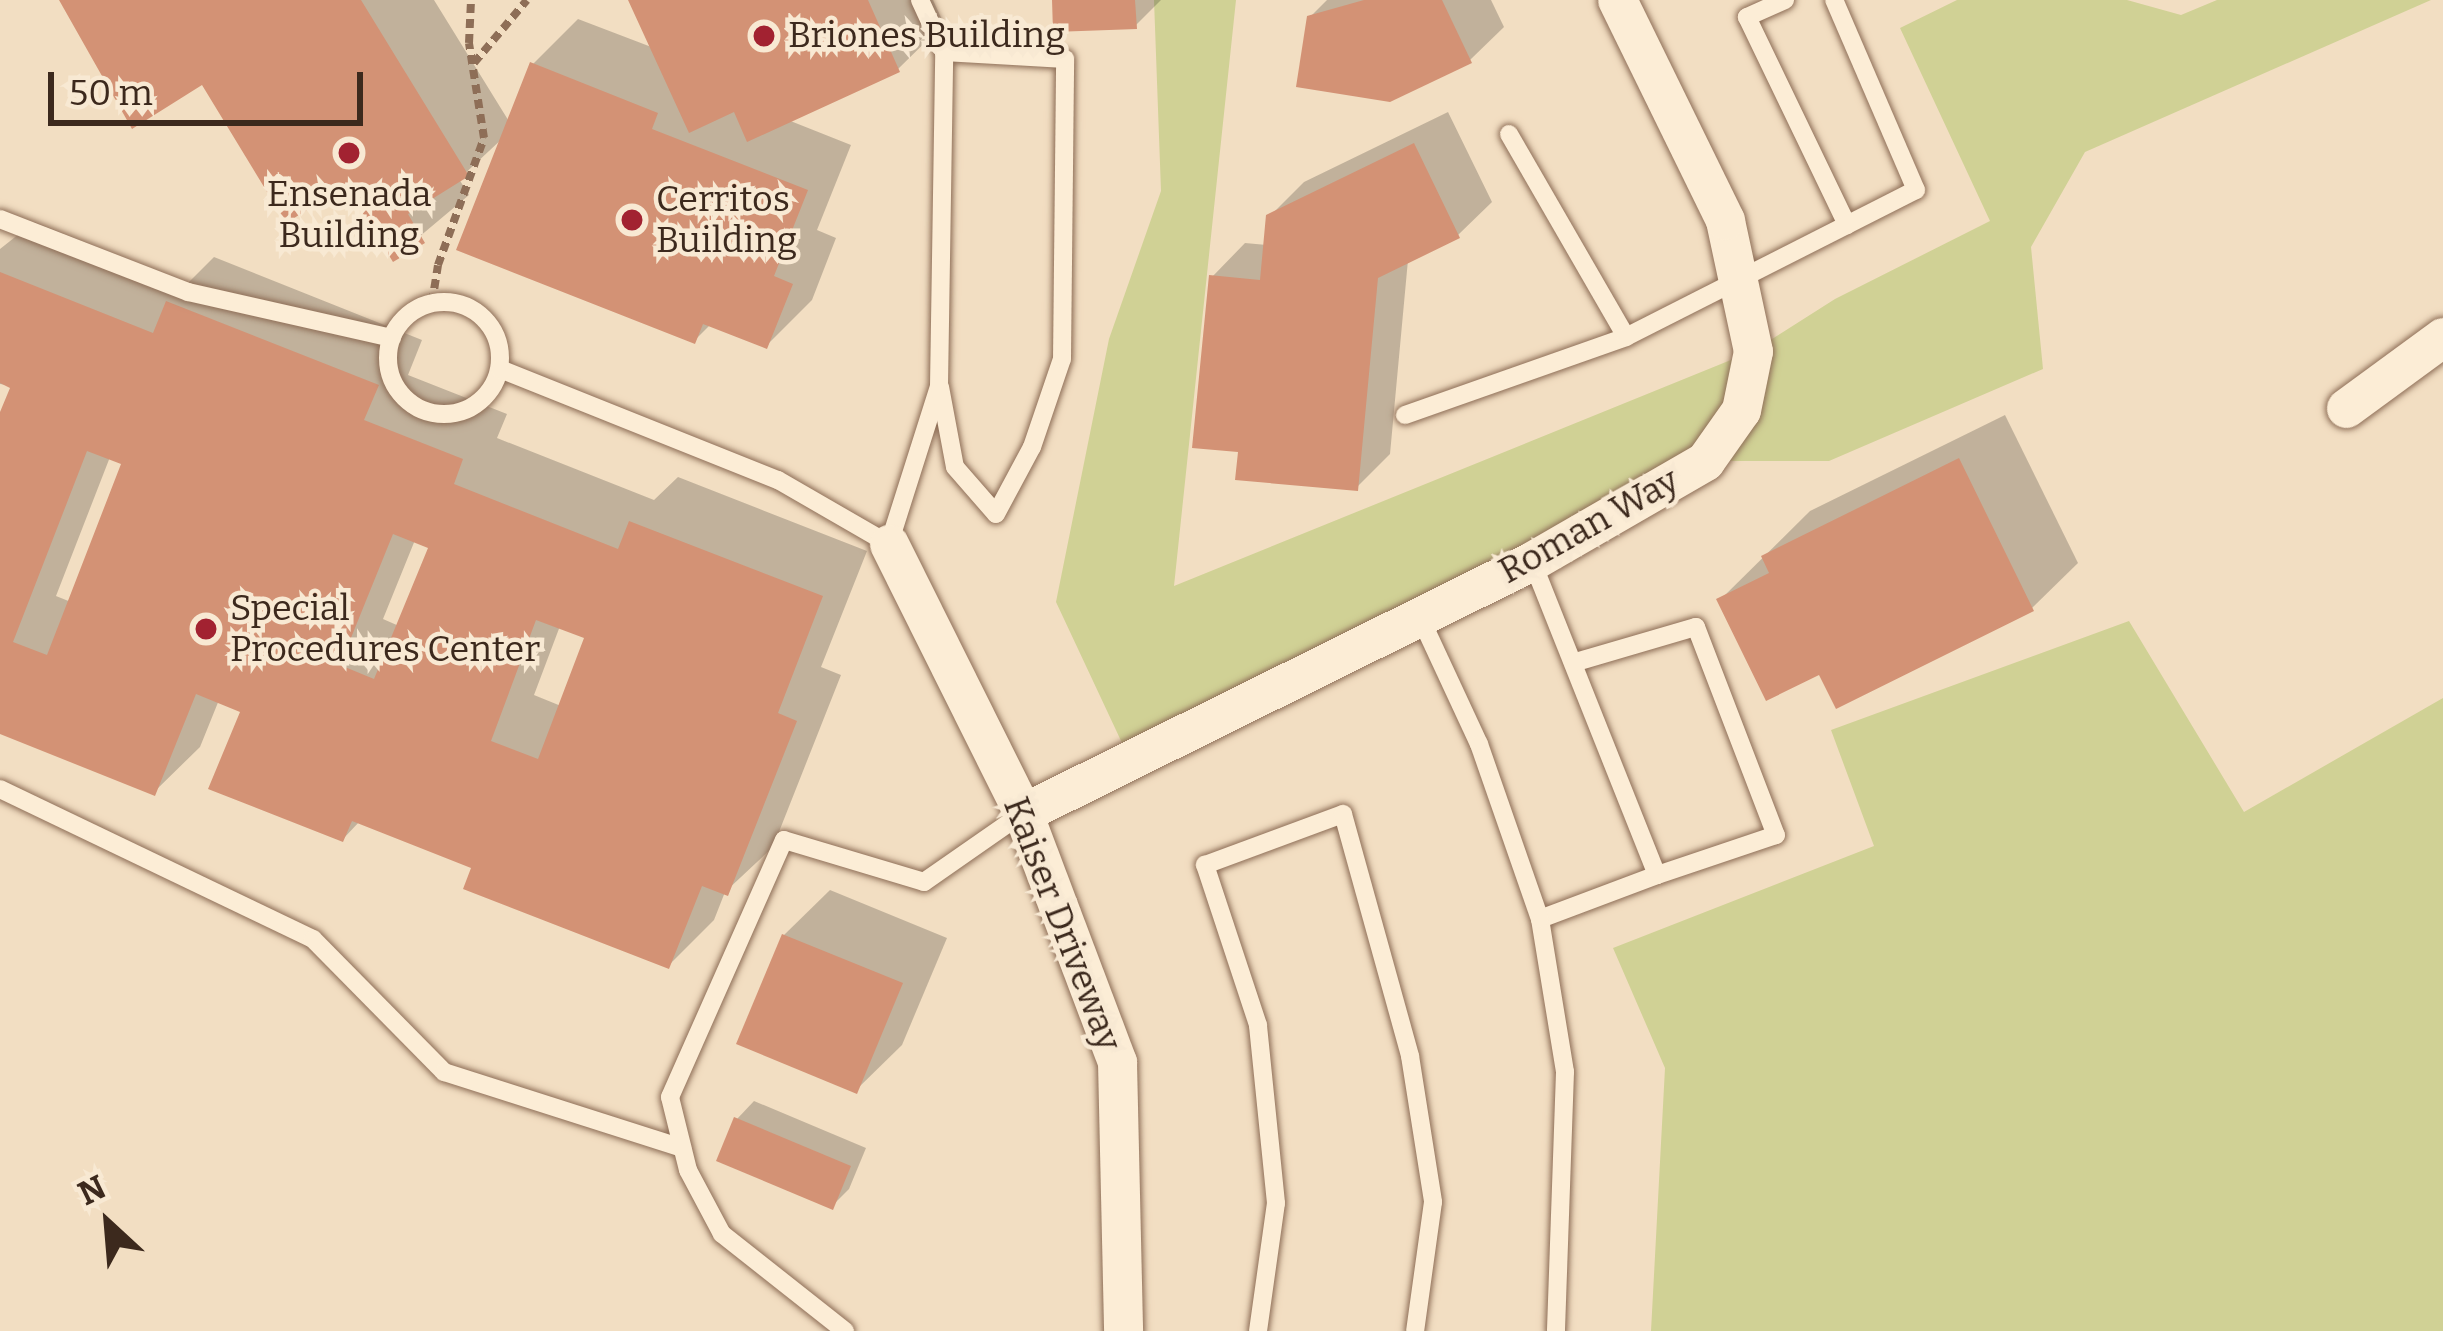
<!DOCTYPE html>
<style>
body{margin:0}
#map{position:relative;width:2443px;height:1331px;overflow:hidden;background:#f2dec2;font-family:Bitter,serif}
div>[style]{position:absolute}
.green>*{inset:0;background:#d0d195}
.shadow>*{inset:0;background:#0003}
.building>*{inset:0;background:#d39275}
.path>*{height:8px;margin-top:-4px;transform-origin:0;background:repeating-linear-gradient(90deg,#8e6e57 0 9px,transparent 0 15px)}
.roads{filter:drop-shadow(0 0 3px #8e6e57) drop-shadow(0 0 3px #8e6e57)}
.service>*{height:18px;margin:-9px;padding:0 9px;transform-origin:9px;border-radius:9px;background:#fcedd6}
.service>.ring{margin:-9px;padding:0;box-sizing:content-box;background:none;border:18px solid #fcedd6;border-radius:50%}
.minor>*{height:39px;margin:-19.5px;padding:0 19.5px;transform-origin:19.5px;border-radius:19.5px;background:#fcedd6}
.dots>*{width:33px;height:33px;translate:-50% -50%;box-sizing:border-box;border:6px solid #f8e9d3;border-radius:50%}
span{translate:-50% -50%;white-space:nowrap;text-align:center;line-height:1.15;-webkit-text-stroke:9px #f8e9d3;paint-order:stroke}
.poi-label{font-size:36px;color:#3c291d}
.left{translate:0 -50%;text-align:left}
.street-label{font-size:36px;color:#3c291d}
.north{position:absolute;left:48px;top:1163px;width:120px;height:120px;-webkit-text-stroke:9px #f8e9d3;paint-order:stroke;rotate:334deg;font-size:33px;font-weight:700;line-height:48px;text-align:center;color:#3c291d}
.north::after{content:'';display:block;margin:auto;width:42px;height:54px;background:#3c291d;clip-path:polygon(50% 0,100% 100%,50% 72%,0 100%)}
.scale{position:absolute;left:48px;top:72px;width:315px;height:54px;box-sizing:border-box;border:6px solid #3c291d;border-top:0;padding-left:15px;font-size:36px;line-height:42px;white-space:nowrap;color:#3c291d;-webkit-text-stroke:9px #f8e9d3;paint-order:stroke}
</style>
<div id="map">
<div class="green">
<i style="clip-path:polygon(1154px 0,1236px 0,1174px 586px,1753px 351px,1835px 299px,1990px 221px,1900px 28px,1957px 0,2127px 0,2181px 15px,2217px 0,2431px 0,2085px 152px,2031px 247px,2043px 369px,1829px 461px,1705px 461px,1130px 760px,1056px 602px,1109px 339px,1161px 191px)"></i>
<i style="clip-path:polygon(2129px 621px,2244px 812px,2443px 698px,2443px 1331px,1651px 1331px,1665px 1068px,1613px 948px,1874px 846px,1831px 730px)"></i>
</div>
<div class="shadow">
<i style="clip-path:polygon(61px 0,434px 0,510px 123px,533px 64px,578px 19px,654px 48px,632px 0,933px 0,944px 24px,898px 69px,788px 120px,851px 145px,817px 230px,836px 238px,812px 300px,766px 346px,711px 324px,695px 340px,504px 137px,459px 179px,469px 195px,394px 258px,347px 182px,203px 81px,133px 125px)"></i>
<i style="clip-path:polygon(1055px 0,1161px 0,1135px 26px)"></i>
<i style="clip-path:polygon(1327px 0,1491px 0,1504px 27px,1470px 60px,1310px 17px)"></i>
<i style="clip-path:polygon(1448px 112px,1492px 202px,1458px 235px,1408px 260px,1390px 454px,1356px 488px,1241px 449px,1212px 277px,1245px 243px,1267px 245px,1269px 217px,1304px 182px)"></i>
<i style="clip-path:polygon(evenodd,34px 222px,188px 283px,214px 257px,422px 340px,408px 375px,507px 414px,497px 438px,654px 500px,678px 477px,867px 551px,821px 667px,841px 675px,773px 847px,725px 892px,714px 920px,668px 966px,475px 866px,360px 821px,343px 839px,244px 710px,219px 700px,200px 747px,154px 792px,0 731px,0 420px,14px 386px,0 384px,0 249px,34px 222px,110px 457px,125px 463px,71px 602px,56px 596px,110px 457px,34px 222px,415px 540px,431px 546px,399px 626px,383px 619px,415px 540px,34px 222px,560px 626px,588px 636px,561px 706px,534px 695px,560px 626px)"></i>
<i style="clip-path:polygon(2005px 415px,2078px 563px,2032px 608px,1821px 671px,1720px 600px,1810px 511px)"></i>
<i style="clip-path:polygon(830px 890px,947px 938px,902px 1045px,856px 1090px,784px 935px)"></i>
<i style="clip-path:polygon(754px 1101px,866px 1148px,849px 1189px,832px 1206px,737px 1119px)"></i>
</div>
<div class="building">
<i style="clip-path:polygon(59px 0,361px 0,469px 176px,408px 214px,425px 243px,393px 262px,346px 186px,286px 223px,202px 85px,132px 129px)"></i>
<i style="clip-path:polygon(628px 0,868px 0,900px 72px,747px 142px,734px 112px,689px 133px)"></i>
<i style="clip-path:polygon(1052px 0,1135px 0,1137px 29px,1053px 32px)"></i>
<i style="clip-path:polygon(1364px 0,1442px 0,1472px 63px,1390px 102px,1296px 87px,1307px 16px)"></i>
<i style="clip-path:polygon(530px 62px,658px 113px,652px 129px,808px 190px,774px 276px,793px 284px,767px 349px,703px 324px,695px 344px,456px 250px)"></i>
<i style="clip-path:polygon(1414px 143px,1460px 238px,1378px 278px,1358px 491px,1235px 480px,1238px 452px,1192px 448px,1209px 275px,1260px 280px,1266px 215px)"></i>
<i style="clip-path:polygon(evenodd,0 272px,153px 333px,166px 301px,379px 385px,364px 420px,463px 459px,454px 484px,618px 549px,629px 521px,823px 596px,778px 713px,797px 721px,728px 896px,702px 886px,669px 969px,463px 889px,471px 868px,352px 821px,343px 842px,208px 789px,240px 712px,196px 694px,155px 796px,0 734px,0 412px,10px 388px,0 383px,0 272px,87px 451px,121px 464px,47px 655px,13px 642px,87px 451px,0 272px,393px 534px,428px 548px,374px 679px,340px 665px,393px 534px,0 272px,536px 620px,584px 638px,538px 759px,491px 741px,536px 620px)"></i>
<i style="clip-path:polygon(1959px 458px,2034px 611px,1836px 709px,1819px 675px,1766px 701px,1716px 599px,1769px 573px,1761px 556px)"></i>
<i style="clip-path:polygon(782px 934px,903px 983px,857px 1094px,736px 1044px)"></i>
<i style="clip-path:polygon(734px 1117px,851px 1166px,833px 1210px,716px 1161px)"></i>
</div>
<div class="path">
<i style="left:474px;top:63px;width:82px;rotate:-49.9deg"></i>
<i style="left:432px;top:303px;width:38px;rotate:-81deg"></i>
<i style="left:438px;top:265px;width:135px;rotate:-70.1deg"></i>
<i style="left:484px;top:138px;width:96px;rotate:-99deg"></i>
<i style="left:469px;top:43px;width:43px;rotate:-87.3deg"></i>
</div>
<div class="roads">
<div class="service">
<i style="left:1785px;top:0;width:42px;rotate:155.9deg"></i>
<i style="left:1747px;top:17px;width:231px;rotate:64.3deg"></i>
<i style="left:1509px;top:134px;width:234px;rotate:60deg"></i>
<i style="left:0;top:219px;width:202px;rotate:21.2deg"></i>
<i style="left:188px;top:292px;width:209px;rotate:12.7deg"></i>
<i class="ring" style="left:388px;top:302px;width:94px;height:94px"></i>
<i style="left:500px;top:369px;width:299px;rotate:21.8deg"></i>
<i style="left:778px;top:480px;width:128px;rotate:30deg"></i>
<i style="left:889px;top:544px;width:166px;rotate:-72.4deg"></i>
<i style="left:939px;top:386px;width:334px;rotate:-89.1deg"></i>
<i style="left:944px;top:52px;width:57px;rotate:-114.8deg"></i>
<i style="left:940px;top:387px;width:81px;rotate:79.4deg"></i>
<i style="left:955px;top:467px;width:62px;rotate:48.9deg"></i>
<i style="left:996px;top:514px;width:76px;rotate:-61.8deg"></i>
<i style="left:1032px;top:447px;width:93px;rotate:-71.2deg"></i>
<i style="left:1062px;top:359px;width:300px;rotate:-89.4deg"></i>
<i style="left:1065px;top:59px;width:121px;rotate:-176.7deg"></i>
<i style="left:1405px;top:415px;width:234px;rotate:-19.4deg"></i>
<i style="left:1626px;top:337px;width:325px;rotate:-26.9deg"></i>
<i style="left:1916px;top:190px;width:207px;rotate:-113.3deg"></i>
<i style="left:1532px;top:561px;width:338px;rotate:68.3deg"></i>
<i style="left:1657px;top:875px;width:125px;rotate:159.4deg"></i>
<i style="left:1540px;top:919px;width:155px;rotate:80.7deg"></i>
<i style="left:1565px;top:1072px;width:259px;rotate:92deg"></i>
<i style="left:1420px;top:617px;width:140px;rotate:65.1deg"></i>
<i style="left:1479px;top:744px;width:185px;rotate:70.8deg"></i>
<i style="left:1576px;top:662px;width:125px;rotate:-16.3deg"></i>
<i style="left:1696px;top:627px;width:223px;rotate:69deg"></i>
<i style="left:1776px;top:835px;width:126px;rotate:161.4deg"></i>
<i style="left:0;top:789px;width:347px;rotate:25.6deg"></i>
<i style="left:313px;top:939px;width:187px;rotate:45.4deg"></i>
<i style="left:444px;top:1072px;width:250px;rotate:17.7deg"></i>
<i style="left:845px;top:1331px;width:157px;rotate:-141.7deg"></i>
<i style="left:722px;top:1234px;width:72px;rotate:-118deg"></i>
<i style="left:688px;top:1170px;width:75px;rotate:-103.9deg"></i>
<i style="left:670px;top:1097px;width:281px;rotate:-66.1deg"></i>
<i style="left:784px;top:840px;width:146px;rotate:16.7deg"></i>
<i style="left:924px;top:882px;width:121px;rotate:-34.9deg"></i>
<i style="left:1258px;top:1331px;width:129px;rotate:-82deg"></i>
<i style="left:1276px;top:1203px;width:179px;rotate:-95.8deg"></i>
<i style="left:1258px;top:1025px;width:169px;rotate:-108.3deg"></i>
<i style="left:1205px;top:865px;width:147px;rotate:-20.3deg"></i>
<i style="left:1343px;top:814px;width:251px;rotate:74.5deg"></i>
<i style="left:1410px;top:1056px;width:148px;rotate:81deg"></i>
<i style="left:1433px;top:1202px;width:130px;rotate:97.9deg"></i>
</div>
<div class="minor">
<i style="left:2346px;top:408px;width:120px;rotate:-36.2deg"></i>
<i style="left:889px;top:544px;width:301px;rotate:63.5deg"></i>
<i style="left:1023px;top:813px;width:266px;rotate:69.3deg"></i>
<i style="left:1117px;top:1062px;width:269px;rotate:88.7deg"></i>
<i style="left:1023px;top:813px;width:568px;rotate:-26.34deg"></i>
<i style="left:1532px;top:561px;width:200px;rotate:-30deg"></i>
<i style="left:1705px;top:461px;width:62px;rotate:-54.8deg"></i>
<i style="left:1741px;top:410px;width:60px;rotate:-78.5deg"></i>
<i style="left:1753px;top:351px;width:134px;rotate:-102.1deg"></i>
<i style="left:1725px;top:220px;width:245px;rotate:-116.1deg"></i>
</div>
</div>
<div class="dots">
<i style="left:764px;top:36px;background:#a22231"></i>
<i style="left:349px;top:153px;background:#a22231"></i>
<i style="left:632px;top:220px;background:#a22231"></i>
<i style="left:206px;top:629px;background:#a22231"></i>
</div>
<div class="poi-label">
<span class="left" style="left:788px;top:36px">Briones Building</span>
<span style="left:349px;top:215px">Ensenada<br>Building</span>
<span class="left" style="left:656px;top:220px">Cerritos<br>Building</span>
<span class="left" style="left:230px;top:629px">Special<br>Procedures Center</span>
</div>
<div class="street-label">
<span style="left:1589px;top:526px;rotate:-29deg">Roman Way</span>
<span style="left:1062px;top:924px;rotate:69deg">Kaiser Driveway</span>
</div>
<div class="north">N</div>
<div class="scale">50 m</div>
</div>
